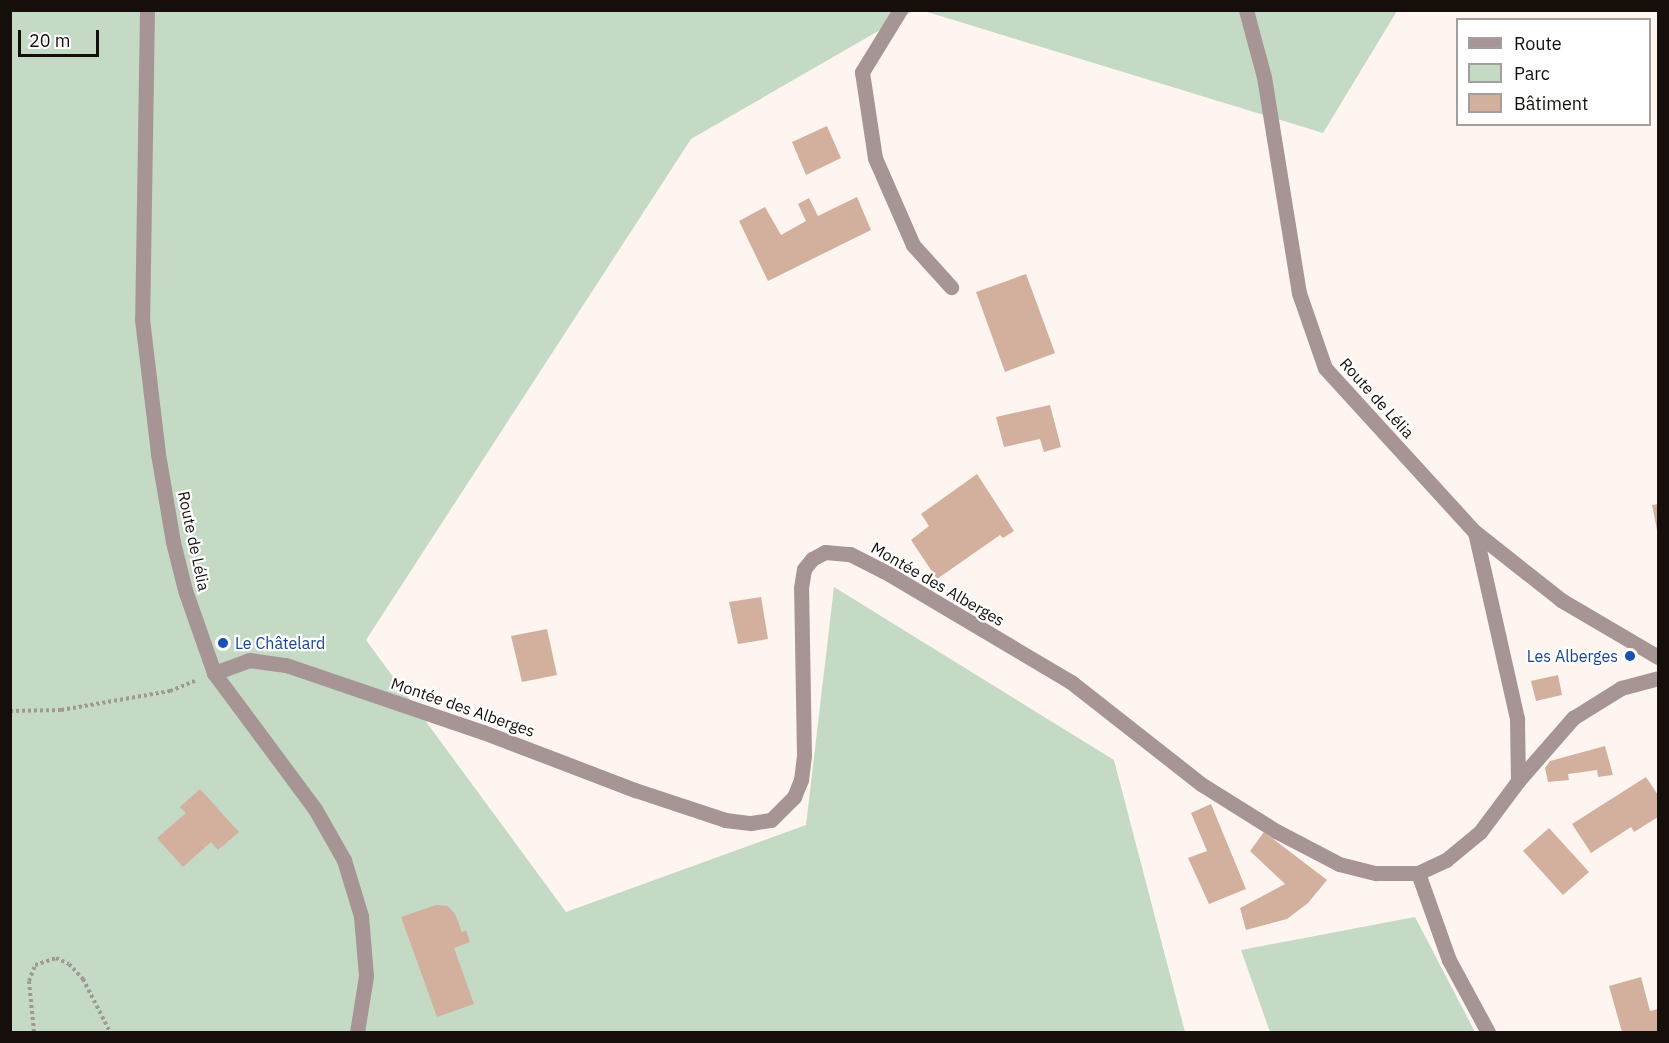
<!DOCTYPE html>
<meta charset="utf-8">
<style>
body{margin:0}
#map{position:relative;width:1669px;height:1043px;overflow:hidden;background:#fef5f0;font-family:"IBM Plex Sans",sans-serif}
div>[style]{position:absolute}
.green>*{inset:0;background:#c4dac5}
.building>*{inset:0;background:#d3b09d}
.path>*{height:4px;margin-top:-2px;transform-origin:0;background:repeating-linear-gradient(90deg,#a19894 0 3px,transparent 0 6px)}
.minor>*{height:15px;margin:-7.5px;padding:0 7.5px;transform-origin:7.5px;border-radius:7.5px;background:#a79595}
.dots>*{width:16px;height:16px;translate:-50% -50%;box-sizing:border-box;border:3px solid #fff;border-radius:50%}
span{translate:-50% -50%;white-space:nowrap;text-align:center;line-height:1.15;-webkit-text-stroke:4.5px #fff;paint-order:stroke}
.street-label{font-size:16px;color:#160e0a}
.transit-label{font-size:16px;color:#164399}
.left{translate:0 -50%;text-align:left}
.right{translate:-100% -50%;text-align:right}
.frame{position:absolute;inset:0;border:12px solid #160e0a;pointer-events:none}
.legend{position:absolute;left:1456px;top:18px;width:195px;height:108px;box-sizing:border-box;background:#fff;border:2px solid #a29f9d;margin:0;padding:8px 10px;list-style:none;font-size:18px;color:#160e0a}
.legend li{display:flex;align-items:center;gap:12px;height:30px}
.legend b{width:30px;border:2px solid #a29f9d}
.scale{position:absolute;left:18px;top:30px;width:81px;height:27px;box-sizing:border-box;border:3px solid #160e0a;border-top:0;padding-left:8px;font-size:18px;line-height:21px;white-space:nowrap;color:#160e0a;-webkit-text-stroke:4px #fff;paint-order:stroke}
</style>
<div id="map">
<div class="green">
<i style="clip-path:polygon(10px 11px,913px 11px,691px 139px,366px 640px,566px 912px,806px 825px,834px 587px,1114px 760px,1185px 1032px,11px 1032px)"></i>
<i style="clip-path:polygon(924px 11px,1397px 11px,1323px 133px)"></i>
<i style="clip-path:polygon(1415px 917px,1475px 1032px,1270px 1032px,1241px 950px)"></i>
</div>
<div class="building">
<i style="clip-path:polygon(827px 126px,841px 158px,806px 175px,792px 142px)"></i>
<i style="clip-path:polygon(857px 197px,871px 230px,768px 281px,739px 221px,765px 207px,781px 235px,806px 221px,798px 204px,809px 198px,818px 216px)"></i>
<i style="clip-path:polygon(1026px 274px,1055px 353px,1005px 372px,976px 292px)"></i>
<i style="clip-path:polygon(1050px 405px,1061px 447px,1044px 452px,1040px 439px,1004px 447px,996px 417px)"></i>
<i style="clip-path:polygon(977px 474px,1014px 531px,1003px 538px,1000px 535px,937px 579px,911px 540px,929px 526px,921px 514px)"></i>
<i style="clip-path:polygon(1658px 504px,1658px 530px,1657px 530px,1652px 505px)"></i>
<i style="clip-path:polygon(761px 597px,768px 639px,738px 644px,729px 602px)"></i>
<i style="clip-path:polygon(547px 629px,557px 675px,522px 682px,511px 636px)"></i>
<i style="clip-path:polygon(1558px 675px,1562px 695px,1536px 701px,1531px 681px)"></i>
<i style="clip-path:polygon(1605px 746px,1613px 775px,1598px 777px,1597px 770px,1568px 774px,1569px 780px,1548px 782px,1545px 768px,1550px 761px)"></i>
<i style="clip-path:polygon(1646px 777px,1658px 795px,1658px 817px,1634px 832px,1631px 827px,1591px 853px,1572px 824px)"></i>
<i style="clip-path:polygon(200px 789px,239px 832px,218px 850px,211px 842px,183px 867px,157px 838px,186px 813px,180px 807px)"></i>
<i style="clip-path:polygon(1211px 804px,1246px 889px,1209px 904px,1188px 858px,1207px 851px,1191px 813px)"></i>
<i style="clip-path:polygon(1549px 828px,1589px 872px,1563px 895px,1523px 851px)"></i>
<i style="clip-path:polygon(1264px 832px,1327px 880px,1308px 903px,1287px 919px,1246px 930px,1240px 908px,1285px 884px,1250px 851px)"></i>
<i style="clip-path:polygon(436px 905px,448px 906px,455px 914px,462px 932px,466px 930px,470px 942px,454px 948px,474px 1004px,437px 1017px,401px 917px)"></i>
<i style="clip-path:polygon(1641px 977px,1650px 1011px,1658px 1009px,1658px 1032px,1622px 1032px,1609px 986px)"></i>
</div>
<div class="path">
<i style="left:10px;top:711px;width:51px;rotate:-1.1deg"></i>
<i style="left:61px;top:710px;width:111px;rotate:-9.9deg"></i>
<i style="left:170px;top:691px;width:27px;rotate:-22deg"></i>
<i style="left:34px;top:1032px;width:51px;rotate:-95.6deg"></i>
<i style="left:29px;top:981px;width:17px;rotate:-69deg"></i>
<i style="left:35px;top:965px;width:22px;rotate:-18deg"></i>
<i style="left:56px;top:958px;width:14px;rotate:25deg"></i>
<i style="left:69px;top:964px;width:21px;rotate:47deg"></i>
<i style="left:83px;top:979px;width:59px;rotate:63deg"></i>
</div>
<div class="minor">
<i style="left:147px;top:10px;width:309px;rotate:90.9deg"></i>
<i style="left:142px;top:319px;width:136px;rotate:83.2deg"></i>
<i style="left:158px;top:454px;width:89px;rotate:80.3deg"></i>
<i style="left:173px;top:542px;width:49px;rotate:76deg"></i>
<i style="left:185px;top:590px;width:88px;rotate:70.7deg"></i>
<i style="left:214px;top:673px;width:169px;rotate:53.4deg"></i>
<i style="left:315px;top:809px;width:59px;rotate:60.4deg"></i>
<i style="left:344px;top:860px;width:59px;rotate:73.1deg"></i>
<i style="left:361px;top:916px;width:60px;rotate:85.2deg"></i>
<i style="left:366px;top:976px;width:57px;rotate:99.1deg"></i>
<i style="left:900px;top:10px;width:73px;rotate:121.5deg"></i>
<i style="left:862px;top:72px;width:87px;rotate:81.4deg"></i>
<i style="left:875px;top:158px;width:95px;rotate:66.4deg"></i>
<i style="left:913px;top:245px;width:57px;rotate:47.9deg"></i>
<i style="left:1246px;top:10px;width:69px;rotate:75deg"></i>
<i style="left:1264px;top:77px;width:219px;rotate:80.8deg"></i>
<i style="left:1299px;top:293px;width:79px;rotate:70.9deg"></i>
<i style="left:1325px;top:368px;width:222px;rotate:47.6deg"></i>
<i style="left:1475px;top:532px;width:110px;rotate:38.3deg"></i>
<i style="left:1561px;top:600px;width:113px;rotate:30.4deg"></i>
<i style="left:1475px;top:532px;width:192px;rotate:77.3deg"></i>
<i style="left:1517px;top:719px;width:62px;rotate:89.1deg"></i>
<i style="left:214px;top:673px;width:37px;rotate:-20deg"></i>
<i style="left:249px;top:660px;width:37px;rotate:8deg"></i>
<i style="left:286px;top:665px;width:208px;rotate:18.8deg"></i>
<i style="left:483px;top:732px;width:163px;rotate:20.9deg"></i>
<i style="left:635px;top:790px;width:95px;rotate:18.4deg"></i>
<i style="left:725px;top:820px;width:26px;rotate:7deg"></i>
<i style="left:751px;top:823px;width:20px;rotate:-9deg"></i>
<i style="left:771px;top:820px;width:33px;rotate:-45deg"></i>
<i style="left:794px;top:797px;width:18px;rotate:-68deg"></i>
<i style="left:801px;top:780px;width:25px;rotate:-83deg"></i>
<i style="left:804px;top:755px;width:167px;rotate:-91deg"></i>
<i style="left:801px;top:588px;width:19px;rotate:-81deg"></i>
<i style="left:804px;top:569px;width:13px;rotate:-51deg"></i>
<i style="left:812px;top:559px;width:15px;rotate:-28deg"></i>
<i style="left:825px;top:552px;width:25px;rotate:5deg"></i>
<i style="left:850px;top:554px;width:44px;rotate:27.1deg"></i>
<i style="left:889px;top:574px;width:212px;rotate:30.7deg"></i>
<i style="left:1071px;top:682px;width:165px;rotate:38.1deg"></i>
<i style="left:1201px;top:784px;width:89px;rotate:32.1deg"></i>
<i style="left:1276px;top:831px;width:71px;rotate:27.6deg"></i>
<i style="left:1339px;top:864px;width:38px;rotate:14deg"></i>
<i style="left:1376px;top:873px;width:42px"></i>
<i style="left:1418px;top:873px;width:31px;rotate:-25deg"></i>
<i style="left:1446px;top:860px;width:44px;rotate:-39.5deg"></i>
<i style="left:1480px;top:832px;width:64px;rotate:-53.3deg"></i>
<i style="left:1518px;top:781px;width:84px;rotate:-48.9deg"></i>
<i style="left:1573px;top:718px;width:57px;rotate:-32deg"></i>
<i style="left:1621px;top:688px;width:38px;rotate:-15deg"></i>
<i style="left:1418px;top:873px;width:92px;rotate:70.4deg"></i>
<i style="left:1449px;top:960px;width:82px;rotate:61.6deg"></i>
</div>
<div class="dots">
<i style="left:223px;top:643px;background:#1a4fb4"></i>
<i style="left:1630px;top:656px;background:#1a4fb4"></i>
</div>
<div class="street-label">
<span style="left:1377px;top:398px;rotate:48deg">Route de Lélia</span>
<span style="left:194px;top:541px;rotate:78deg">Route de Lélia</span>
<span style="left:938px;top:584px;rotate:30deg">Montée des Alberges</span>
<span style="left:463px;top:707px;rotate:19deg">Montée des Alberges</span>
</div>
<div class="transit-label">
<span class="left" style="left:235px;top:643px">Le Châtelard</span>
<span class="right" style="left:1618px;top:656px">Les Alberges</span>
</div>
<div class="frame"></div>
<ul class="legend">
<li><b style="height:8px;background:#a79595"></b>Route</li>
<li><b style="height:16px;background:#c4dac5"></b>Parc</li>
<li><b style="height:16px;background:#d3b09d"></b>Bâtiment</li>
</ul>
<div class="scale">20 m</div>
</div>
